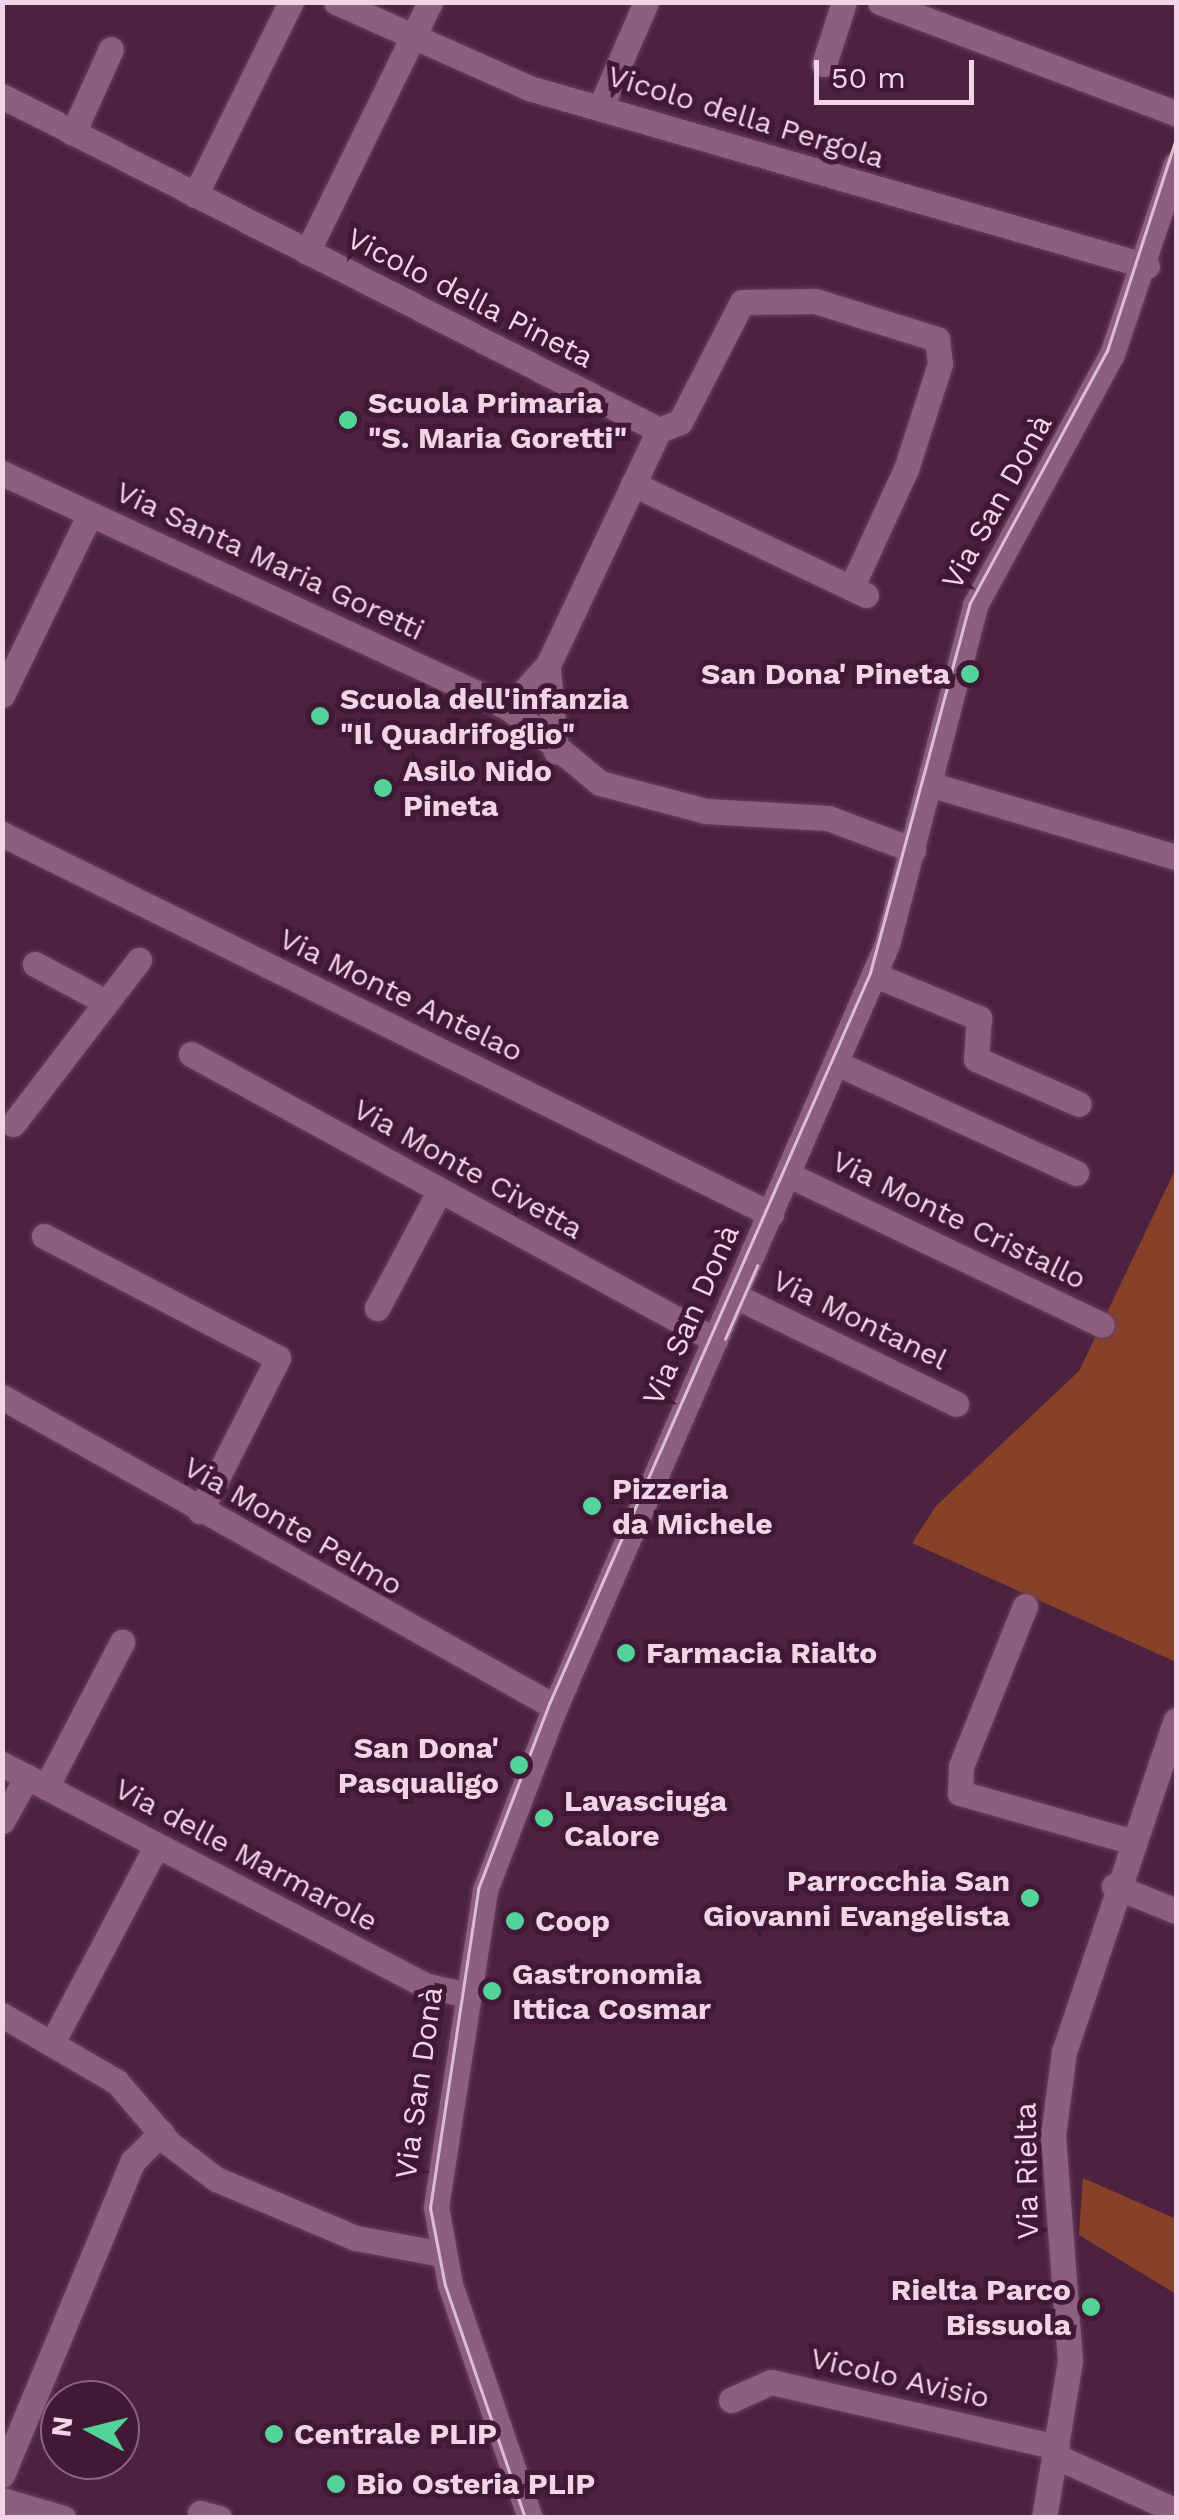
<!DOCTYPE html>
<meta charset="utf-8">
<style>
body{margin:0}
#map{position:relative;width:1179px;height:2520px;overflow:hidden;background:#4c2240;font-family:"Work Sans",sans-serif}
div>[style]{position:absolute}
.green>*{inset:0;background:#874128}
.roads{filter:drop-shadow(0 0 2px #67415c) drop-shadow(0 0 2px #67415c)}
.minor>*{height:25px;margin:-12.5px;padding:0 12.5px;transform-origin:12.5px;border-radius:12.5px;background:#8e5e7e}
.tram>*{height:2.5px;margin:-1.25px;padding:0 1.25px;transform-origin:1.25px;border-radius:1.25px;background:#dcbed2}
.dots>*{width:28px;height:28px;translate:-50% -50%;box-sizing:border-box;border:5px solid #411836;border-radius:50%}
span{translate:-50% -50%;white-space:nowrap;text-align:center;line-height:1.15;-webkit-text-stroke:10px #411836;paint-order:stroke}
.street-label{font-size:30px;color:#f1d5e7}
.poi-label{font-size:30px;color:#f1d5e7;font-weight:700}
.left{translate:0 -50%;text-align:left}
.right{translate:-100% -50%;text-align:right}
.frame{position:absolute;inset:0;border:5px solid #f1d5e7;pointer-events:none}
.north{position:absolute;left:40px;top:2380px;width:100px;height:100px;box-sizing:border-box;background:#411836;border:2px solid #87647d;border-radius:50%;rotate:277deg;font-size:28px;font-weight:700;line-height:40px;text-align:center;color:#f1d5e7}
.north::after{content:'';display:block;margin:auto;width:35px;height:45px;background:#52d397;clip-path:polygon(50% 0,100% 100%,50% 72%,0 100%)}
.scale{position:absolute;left:814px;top:60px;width:160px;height:45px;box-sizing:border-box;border:5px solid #f1d5e7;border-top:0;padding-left:12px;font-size:30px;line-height:35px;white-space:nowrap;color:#f1d5e7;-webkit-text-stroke:8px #411836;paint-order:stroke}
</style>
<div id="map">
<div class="green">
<i style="clip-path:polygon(1176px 1168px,1176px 1662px,912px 1543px,936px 1506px,1079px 1371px)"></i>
<i style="clip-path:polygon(1083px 2178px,1176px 2219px,1176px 2294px,1079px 2235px)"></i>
</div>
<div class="roads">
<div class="minor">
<i style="left:336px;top:2px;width:211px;rotate:24deg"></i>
<i style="left:529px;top:88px;width:643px;rotate:16.07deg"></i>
<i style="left:880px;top:2px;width:316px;rotate:20.6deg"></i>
<i style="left:824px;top:64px;width:65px;rotate:-72.1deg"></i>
<i style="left:2px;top:96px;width:737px;rotate:26.95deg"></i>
<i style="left:659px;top:430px;width:260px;rotate:115.3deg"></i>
<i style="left:548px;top:665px;width:58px;rotate:132.2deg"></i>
<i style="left:601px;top:106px;width:113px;rotate:-66.6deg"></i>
<i style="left:73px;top:133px;width:92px;rotate:-65.7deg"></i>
<i style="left:195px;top:195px;width:216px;rotate:-63.6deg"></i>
<i style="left:307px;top:252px;width:279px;rotate:-63.8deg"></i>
<i style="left:659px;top:430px;width:22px;rotate:-21deg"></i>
<i style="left:680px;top:422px;width:135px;rotate:-62.7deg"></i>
<i style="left:742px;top:302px;width:73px;rotate:-0.8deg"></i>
<i style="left:815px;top:301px;width:128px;rotate:17.3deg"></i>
<i style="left:937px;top:339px;width:25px;rotate:83deg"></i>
<i style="left:940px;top:364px;width:110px;rotate:107.9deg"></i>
<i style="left:906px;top:469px;width:131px;rotate:114.8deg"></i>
<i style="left:2px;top:473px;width:559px;rotate:24.87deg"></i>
<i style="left:509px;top:708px;width:118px;rotate:39.5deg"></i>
<i style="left:600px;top:783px;width:110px;rotate:14.8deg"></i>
<i style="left:706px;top:811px;width:122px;rotate:3.3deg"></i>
<i style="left:828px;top:818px;width:91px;rotate:20.6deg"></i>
<i style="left:633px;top:484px;width:258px;rotate:25.5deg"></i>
<i style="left:548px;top:670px;width:82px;rotate:84.4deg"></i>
<i style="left:2px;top:695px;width:201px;rotate:-64.1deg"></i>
<i style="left:929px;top:784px;width:258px;rotate:16.5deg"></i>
<i style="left:2px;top:834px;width:858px;rotate:26.3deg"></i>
<i style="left:35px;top:964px;width:76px;rotate:28.2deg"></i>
<i style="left:875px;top:975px;width:113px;rotate:22.5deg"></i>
<i style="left:979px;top:1018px;width:41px;rotate:94.2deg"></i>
<i style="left:976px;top:1059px;width:112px;rotate:23.6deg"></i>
<i style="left:191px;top:1054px;width:597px;rotate:28.63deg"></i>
<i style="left:836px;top:1063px;width:264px;rotate:24.6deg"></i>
<i style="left:13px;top:1124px;width:207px;rotate:-52.5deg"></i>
<i style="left:787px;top:1174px;width:349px;rotate:25.6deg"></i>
<i style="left:44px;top:1236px;width:264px;rotate:27.5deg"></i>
<i style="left:278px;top:1358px;width:172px;rotate:117deg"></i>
<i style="left:735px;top:1296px;width:246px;rotate:26deg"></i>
<i style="left:377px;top:1308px;width:132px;rotate:-61.9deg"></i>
<i style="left:2px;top:1397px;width:634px;rotate:29.27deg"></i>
<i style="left:1025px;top:1606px;width:172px;rotate:111.8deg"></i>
<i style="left:961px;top:1766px;width:27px;rotate:92deg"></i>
<i style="left:960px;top:1793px;width:177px;rotate:15.8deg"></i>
<i style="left:2px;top:1764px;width:476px;rotate:27.6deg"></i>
<i style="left:424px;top:1985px;width:40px;rotate:13deg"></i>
<i style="left:46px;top:1787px;width:164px;rotate:-62.3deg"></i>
<i style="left:2px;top:1821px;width:51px;rotate:-60.4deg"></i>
<i style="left:1114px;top:1886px;width:67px;rotate:22deg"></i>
<i style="left:2px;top:2015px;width:133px;rotate:30.2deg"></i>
<i style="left:117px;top:2082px;width:82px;rotate:49.5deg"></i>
<i style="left:170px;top:2144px;width:58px;rotate:37.3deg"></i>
<i style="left:216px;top:2179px;width:152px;rotate:22.9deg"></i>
<i style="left:356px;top:2238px;width:87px;rotate:10.5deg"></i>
<i style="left:52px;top:2043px;width:224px;rotate:-62.1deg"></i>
<i style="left:731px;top:2400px;width:44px;rotate:-24.2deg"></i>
<i style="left:771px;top:2382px;width:293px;rotate:12.8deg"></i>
<i style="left:1055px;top:2456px;width:133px;rotate:24.4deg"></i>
<i style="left:2px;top:2475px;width:340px;rotate:-67.4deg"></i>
<i style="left:133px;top:2161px;width:40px;rotate:-45deg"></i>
<i style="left:2px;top:2500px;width:64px;rotate:16.4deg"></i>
<i style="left:200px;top:2513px;width:20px;rotate:15deg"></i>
<i style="left:530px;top:2518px;width:247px;rotate:-108.9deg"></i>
<i style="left:450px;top:2284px;width:78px;rotate:-100.3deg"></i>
<i style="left:436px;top:2207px;width:321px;rotate:-81.2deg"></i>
<i style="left:485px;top:1890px;width:196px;rotate:-69.1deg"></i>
<i style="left:555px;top:1707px;width:832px;rotate:-66.48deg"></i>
<i style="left:887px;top:944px;width:350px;rotate:-75.4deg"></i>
<i style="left:975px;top:605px;width:286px;rotate:-61.4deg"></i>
<i style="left:1112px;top:354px;width:200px;rotate:-71.4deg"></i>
<i style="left:1044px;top:2518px;width:159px;rotate:-80.6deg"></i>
<i style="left:1070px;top:2361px;width:227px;rotate:-94.3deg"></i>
<i style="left:1053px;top:2135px;width:84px;rotate:-82.5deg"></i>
<i style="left:1064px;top:2052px;width:350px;rotate:-71.4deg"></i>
</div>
</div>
<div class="tram">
<i style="left:725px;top:1339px;width:80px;rotate:-66.3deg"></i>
<i style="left:525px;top:2518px;width:245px;rotate:-109deg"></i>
<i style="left:445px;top:2286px;width:79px;rotate:-100.9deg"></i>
<i style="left:430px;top:2208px;width:323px;rotate:-81.4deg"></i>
<i style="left:478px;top:1889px;width:198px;rotate:-69deg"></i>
<i style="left:549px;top:1704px;width:798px;rotate:-66.29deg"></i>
<i style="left:870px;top:973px;width:383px;rotate:-74.9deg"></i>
<i style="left:970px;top:603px;width:287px;rotate:-61.5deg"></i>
<i style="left:1107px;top:351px;width:223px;rotate:-72deg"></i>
</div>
<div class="dots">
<i style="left:348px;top:420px;background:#52d397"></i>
<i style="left:970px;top:674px;background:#52d397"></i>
<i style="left:320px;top:716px;background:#52d397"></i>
<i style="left:383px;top:788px;background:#52d397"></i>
<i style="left:592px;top:1506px;background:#52d397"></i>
<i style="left:626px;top:1653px;background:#52d397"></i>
<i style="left:519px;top:1765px;background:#52d397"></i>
<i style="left:544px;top:1818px;background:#52d397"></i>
<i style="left:1030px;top:1898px;background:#52d397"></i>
<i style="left:515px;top:1921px;background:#52d397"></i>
<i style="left:492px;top:1991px;background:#52d397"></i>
<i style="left:1091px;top:2307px;background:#52d397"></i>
<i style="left:274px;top:2434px;background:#52d397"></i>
<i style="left:336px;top:2484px;background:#52d397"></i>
</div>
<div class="street-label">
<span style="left:746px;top:117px;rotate:17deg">Vicolo della Pergola</span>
<span style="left:470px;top:298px;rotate:27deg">Vicolo della Pineta</span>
<span style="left:997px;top:502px;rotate:-61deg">Via San Donà</span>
<span style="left:270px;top:561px;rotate:25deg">Via Santa Maria Goretti</span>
<span style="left:401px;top:995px;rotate:26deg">Via Monte Antelao</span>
<span style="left:468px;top:1169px;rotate:29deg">Via Monte Civetta</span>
<span style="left:959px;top:1220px;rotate:26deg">Via Monte Cristallo</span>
<span style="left:691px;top:1315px;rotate:-66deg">Via San Donà</span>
<span style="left:860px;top:1320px;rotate:26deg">Via Montanel</span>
<span style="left:293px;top:1526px;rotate:30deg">Via Monte Pelmo</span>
<span style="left:246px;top:1855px;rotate:28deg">Via delle Marmarole</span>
<span style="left:419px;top:2083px;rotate:-82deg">Via San Donà</span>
<span style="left:1027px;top:2171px;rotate:-91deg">Via Rielta</span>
<span style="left:900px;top:2378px;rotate:13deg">Vicolo Avisio</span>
</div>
<div class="poi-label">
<span class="left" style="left:368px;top:420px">Scuola Primaria<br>"S. Maria Goretti"</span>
<span class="right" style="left:950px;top:674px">San Dona' Pineta</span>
<span class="left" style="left:340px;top:716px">Scuola dell'infanzia<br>"Il Quadrifoglio"</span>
<span class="left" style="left:403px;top:788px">Asilo Nido<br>Pineta</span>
<span class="left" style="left:612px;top:1506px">Pizzeria<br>da Michele</span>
<span class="left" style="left:646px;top:1653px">Farmacia Rialto</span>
<span class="right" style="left:499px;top:1765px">San Dona'<br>Pasqualigo</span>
<span class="left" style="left:564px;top:1818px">Lavasciuga<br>Calore</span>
<span class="right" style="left:1010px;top:1898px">Parrocchia San<br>Giovanni Evangelista</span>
<span class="left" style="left:535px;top:1921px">Coop</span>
<span class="left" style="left:512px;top:1991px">Gastronomia<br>Ittica Cosmar</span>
<span class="right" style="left:1071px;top:2307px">Rielta Parco<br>Bissuola</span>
<span class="left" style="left:294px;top:2434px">Centrale PLIP</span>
<span class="left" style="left:356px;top:2484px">Bio Osteria PLIP</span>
</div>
<div class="frame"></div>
<div class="north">N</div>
<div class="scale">50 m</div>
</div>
